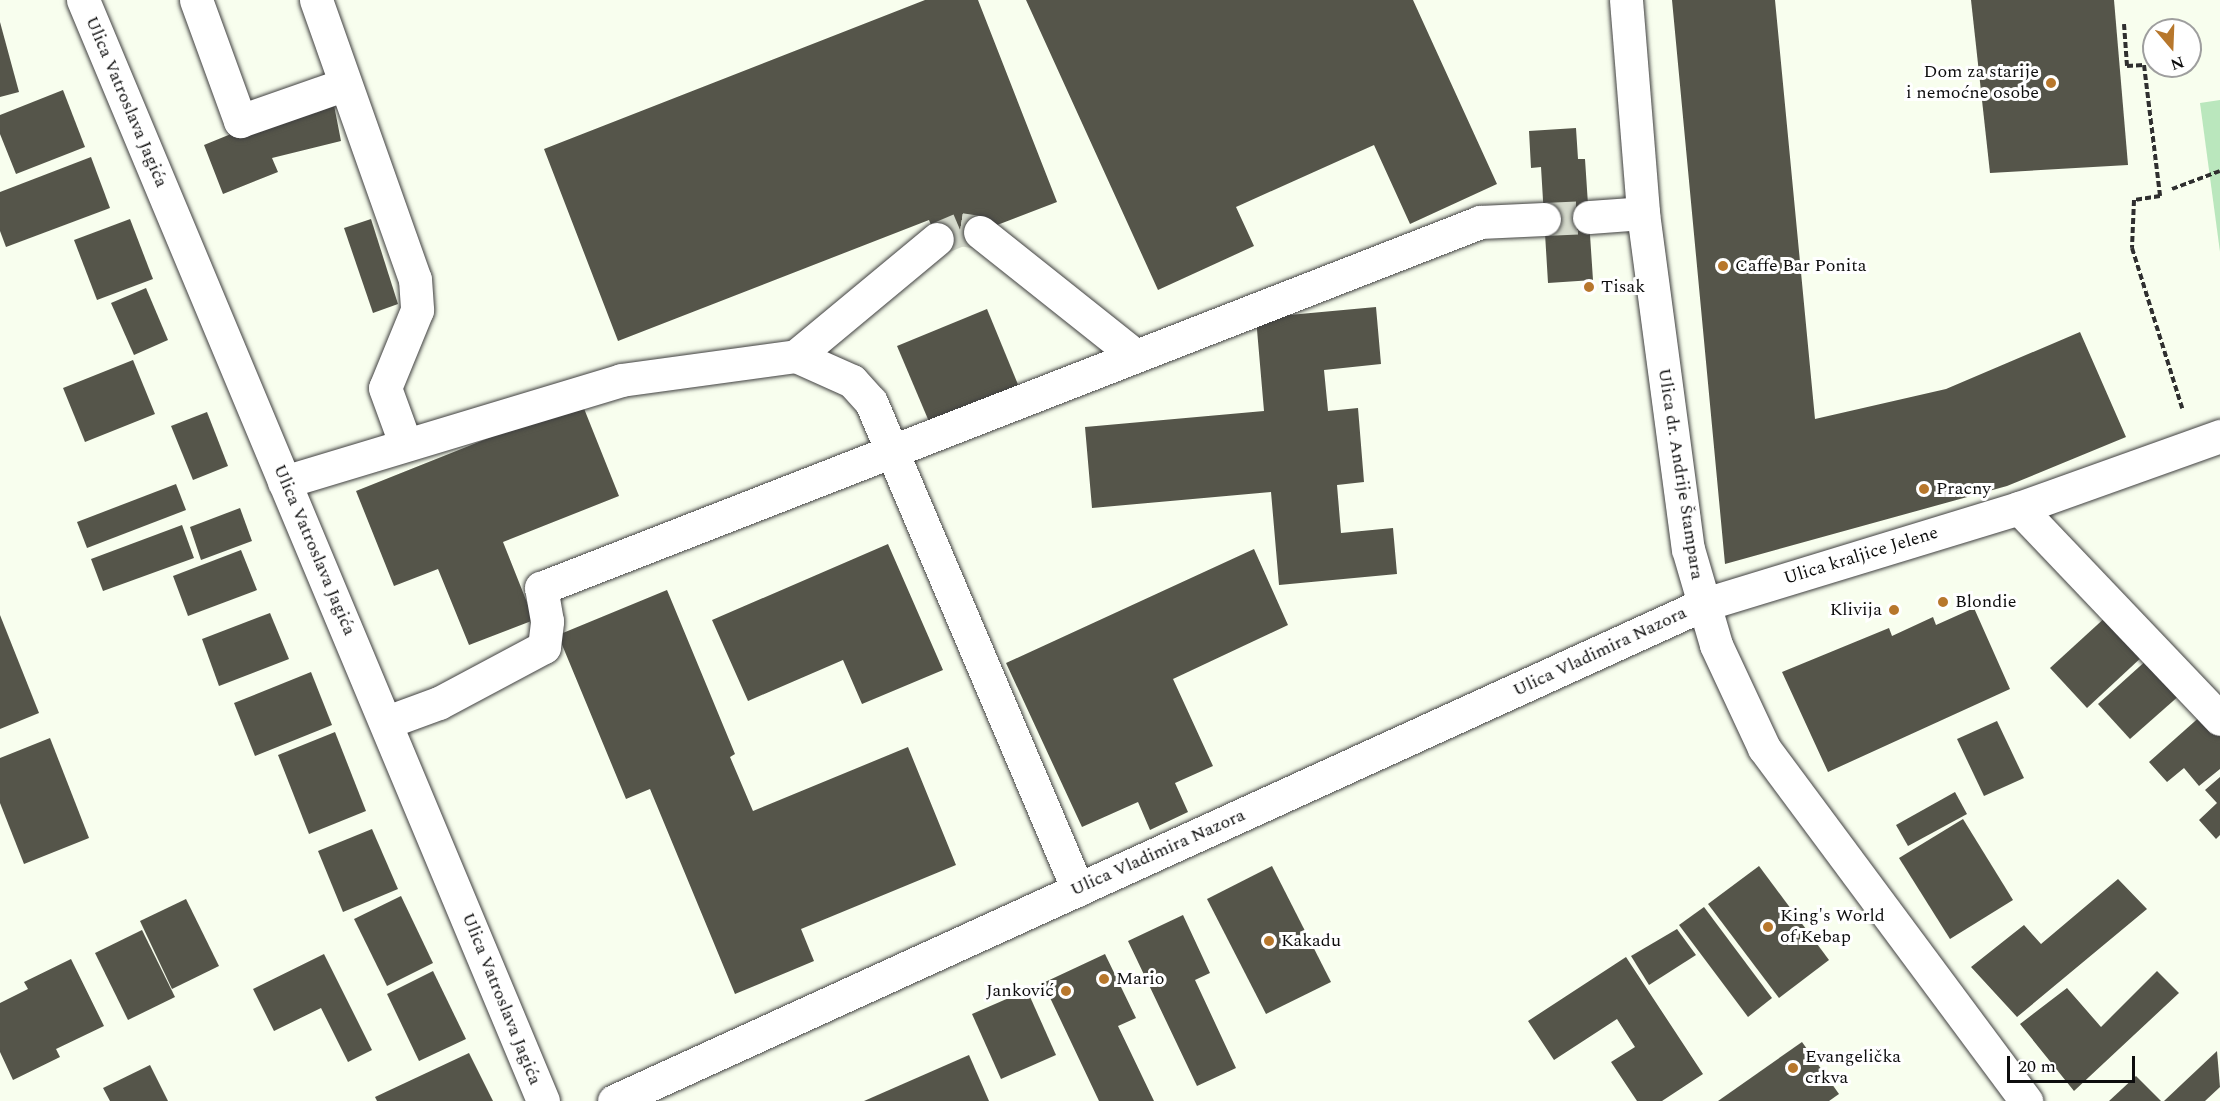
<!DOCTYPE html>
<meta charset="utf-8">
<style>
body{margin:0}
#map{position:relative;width:2220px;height:1101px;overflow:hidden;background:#f8feee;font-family:Spectral,serif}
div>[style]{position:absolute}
.green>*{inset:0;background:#bae7bd}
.building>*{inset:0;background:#55554a}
.minor-tunnel>*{height:33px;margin-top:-16.5px;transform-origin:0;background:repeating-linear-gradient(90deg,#d5dacc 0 33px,transparent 0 49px)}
.path>*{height:4px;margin-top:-2px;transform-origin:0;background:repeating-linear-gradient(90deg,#2f2f2f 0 6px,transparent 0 9px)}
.roads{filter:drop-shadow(0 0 2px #404040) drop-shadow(0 0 2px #404040)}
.minor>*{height:33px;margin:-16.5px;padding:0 16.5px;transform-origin:16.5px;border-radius:16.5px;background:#fff}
.dots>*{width:16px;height:16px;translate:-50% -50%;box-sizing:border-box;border:3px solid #fff;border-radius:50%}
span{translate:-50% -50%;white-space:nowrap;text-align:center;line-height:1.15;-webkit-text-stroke:6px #fff;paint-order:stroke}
.poi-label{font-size:18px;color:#0d0d0d}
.right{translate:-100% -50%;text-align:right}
.left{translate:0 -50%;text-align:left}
.street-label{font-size:18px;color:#0d0d0d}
.north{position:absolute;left:2142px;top:18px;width:60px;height:60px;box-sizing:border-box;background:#fff;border:2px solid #9e9e9e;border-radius:50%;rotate:161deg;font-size:16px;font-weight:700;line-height:24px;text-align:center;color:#0d0d0d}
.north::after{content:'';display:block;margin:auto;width:21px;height:27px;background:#b7772c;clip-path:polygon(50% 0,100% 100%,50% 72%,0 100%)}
.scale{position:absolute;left:2007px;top:1056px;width:128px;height:27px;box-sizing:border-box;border:3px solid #0d0d0d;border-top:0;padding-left:8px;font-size:18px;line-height:21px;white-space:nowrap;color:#0d0d0d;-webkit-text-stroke:4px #fff;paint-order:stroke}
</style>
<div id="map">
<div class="green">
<i style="clip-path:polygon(2220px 100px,2220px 252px,2200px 103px)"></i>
</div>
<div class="building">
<i style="clip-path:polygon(925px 0,978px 0,1057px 202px,940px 247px,929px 220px,618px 341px,544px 149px)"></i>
<i style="clip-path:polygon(1026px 0,1413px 0,1497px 184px,1410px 224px,1374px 145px,1236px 207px,1254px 246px,1158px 290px)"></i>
<i style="clip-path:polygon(1672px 0,1775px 0,1815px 419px,1946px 389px,2080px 332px,2126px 437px,2007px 486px,1725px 564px)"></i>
<i style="clip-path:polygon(1971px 0,2114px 0,2128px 165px,1990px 173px)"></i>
<i style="clip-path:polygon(0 22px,19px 92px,0 97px)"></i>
<i style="clip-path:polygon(63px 90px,85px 147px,16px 174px,0 134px,0 115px)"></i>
<i style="clip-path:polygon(334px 105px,341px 141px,272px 158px,278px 172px,223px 194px,204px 145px,258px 123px)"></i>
<i style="clip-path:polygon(1576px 128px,1578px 159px,1585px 159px,1593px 280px,1548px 283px,1541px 167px,1531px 168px,1529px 131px)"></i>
<i style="clip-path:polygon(91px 157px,110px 208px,6px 247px,0 231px,0 192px)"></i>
<i style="clip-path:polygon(130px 219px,153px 279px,97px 300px,74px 240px)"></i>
<i style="clip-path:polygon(371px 219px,398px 304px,373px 313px,344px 228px)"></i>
<i style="clip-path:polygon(146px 288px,168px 340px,134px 355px,111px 303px)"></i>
<i style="clip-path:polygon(1376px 307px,1381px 364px,1324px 370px,1328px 411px,1358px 408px,1364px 482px,1337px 485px,1341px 533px,1393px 528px,1397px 574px,1279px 585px,1271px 492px,1092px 508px,1085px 427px,1264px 411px,1256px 318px)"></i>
<i style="clip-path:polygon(987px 309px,1019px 387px,930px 424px,897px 346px)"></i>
<i style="clip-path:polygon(133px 360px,155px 414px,85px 442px,63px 388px)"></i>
<i style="clip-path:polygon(581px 401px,619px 496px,503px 542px,534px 620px,469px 645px,438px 569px,394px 586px,356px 491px)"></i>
<i style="clip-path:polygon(207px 412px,228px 466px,193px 480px,171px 426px)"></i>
<i style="clip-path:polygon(176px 484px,186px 510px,87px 548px,77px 522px)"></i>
<i style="clip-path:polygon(240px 508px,252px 541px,201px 560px,190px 527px)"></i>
<i style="clip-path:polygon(182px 525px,194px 558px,103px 591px,91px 559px)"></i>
<i style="clip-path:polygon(888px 544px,943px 670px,862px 704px,843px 660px,748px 701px,712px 620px)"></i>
<i style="clip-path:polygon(1254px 549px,1288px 625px,1173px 679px,1213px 766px,1175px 783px,1188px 812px,1150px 830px,1138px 802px,1082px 827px,1006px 663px)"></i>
<i style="clip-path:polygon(241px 550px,257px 590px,188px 616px,173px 576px)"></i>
<i style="clip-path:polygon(667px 590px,735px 754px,730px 757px,753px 811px,908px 747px,956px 865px,801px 929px,814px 961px,735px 994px,650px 789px,626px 799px,558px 635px)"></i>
<i style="clip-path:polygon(1974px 608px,2010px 689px,1828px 772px,1782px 672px,1889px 628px,1892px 636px,1933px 617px,1936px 625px)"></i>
<i style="clip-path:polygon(270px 613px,289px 659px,219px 686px,202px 639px)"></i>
<i style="clip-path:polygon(0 615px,39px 713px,0 729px)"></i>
<i style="clip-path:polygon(2108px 615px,2144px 655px,2087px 708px,2050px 668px)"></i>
<i style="clip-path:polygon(2149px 658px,2181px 694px,2130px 739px,2098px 704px)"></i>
<i style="clip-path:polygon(311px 672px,332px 725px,255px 756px,234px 703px)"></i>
<i style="clip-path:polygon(2203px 714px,2220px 733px,2220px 769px,2199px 786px,2184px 768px,2167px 782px,2149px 762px)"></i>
<i style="clip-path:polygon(1997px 721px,2024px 778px,1984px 796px,1957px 739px)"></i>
<i style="clip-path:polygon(335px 732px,366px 811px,309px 834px,278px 755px)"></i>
<i style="clip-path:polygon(50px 738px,89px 838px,24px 864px,0 803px,0 758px)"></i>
<i style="clip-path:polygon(2220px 777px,2220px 835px,2216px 839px,2199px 820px,2217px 803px,2205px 790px)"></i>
<i style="clip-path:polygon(1955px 792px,1967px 814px,1908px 846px,1896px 825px)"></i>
<i style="clip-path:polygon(1963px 819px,2013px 900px,1950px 939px,1899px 858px)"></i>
<i style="clip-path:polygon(372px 829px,398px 889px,343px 912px,318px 851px)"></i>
<i style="clip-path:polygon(1272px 866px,1331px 982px,1266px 1014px,1207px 899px)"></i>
<i style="clip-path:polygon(1759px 866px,1829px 960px,1779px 998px,1708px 904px)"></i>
<i style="clip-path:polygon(2118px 879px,2147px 909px,2017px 1017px,1971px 967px,2024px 925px,2041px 944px)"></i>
<i style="clip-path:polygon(401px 896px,433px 963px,387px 986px,354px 919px)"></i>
<i style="clip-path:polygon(186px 899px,219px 966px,172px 989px,140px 921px)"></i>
<i style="clip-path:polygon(1704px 907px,1772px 998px,1748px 1017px,1679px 925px)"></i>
<i style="clip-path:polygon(1183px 915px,1210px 973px,1195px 980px,1236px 1068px,1197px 1086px,1128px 941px)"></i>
<i style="clip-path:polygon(1677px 929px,1696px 955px,1649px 985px,1631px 956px)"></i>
<i style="clip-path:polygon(142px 930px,175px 997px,128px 1020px,95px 953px)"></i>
<i style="clip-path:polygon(324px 954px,372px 1050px,348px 1062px,321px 1008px,274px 1031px,253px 989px)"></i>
<i style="clip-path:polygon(1105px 954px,1136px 1018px,1118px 1026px,1154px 1101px,1099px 1101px,1043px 983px)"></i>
<i style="clip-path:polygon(1626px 957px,1703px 1074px,1662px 1101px,1637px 1101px,1611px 1062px,1635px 1047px,1617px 1019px,1554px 1060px,1528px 1021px)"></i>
<i style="clip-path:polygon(71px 959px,104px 1026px,56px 1049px,60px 1057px,13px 1080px,0 1052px,0 1003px,28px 989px,24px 982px)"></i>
<i style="clip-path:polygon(433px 971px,466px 1039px,419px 1061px,387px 994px)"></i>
<i style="clip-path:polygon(2157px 971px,2179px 993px,2074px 1091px,2020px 1024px,2067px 988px,2101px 1027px)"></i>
<i style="clip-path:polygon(1027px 990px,1056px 1055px,1001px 1079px,972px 1014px)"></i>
<i style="clip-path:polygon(1802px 1042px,1839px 1094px,1829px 1101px,1718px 1101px)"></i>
<i style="clip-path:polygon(2217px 1051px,2220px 1087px,2205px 1101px,2164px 1101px)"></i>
<i style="clip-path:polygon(469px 1053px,493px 1101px,377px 1101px,375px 1097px)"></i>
<i style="clip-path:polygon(969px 1055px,989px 1101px,864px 1101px)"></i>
<i style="clip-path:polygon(150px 1065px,168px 1101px,110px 1101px,103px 1088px)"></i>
<i style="clip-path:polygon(2136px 1076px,2161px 1101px,2109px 1101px)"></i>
</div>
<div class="minor-tunnel">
<i style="left:1544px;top:219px;width:45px;rotate:-2.5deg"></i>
<i style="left:937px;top:239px;width:25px;rotate:-23deg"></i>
<i style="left:960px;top:229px;width:20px;rotate:9deg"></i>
</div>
<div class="path">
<i style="left:2124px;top:24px;width:42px;rotate:85.9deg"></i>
<i style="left:2127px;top:66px;width:17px;rotate:-3deg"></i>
<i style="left:2144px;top:65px;width:132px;rotate:83deg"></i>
<i style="left:2160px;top:196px;width:26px;rotate:171deg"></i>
<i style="left:2134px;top:200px;width:48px;rotate:92.4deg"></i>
<i style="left:2132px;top:248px;width:168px;rotate:72.6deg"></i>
<i style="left:2172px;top:189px;width:51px;rotate:-20.6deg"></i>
</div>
<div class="roads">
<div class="minor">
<i style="left:83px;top:0;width:1193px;rotate:67.32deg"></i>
<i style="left:196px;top:0;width:129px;rotate:70deg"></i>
<i style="left:240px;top:121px;width:109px;rotate:-19.3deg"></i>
<i style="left:316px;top:0;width:296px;rotate:70.5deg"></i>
<i style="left:415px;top:279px;width:31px;rotate:86deg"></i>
<i style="left:417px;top:310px;width:84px;rotate:112.3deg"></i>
<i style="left:385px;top:388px;width:59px;rotate:70deg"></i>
<i style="left:1626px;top:0;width:214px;rotate:85.4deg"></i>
<i style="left:1643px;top:213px;width:339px;rotate:82.4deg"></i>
<i style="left:1688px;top:549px;width:100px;rotate:73.7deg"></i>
<i style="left:1716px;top:645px;width:114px;rotate:65deg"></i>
<i style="left:1764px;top:748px;width:440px;rotate:53.4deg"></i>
<i style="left:1589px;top:217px;width:54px;rotate:-4.2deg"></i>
<i style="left:980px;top:232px;width:199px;rotate:38.5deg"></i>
<i style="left:796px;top:356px;width:183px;rotate:-39.7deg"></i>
<i style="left:284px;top:482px;width:352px;rotate:-16.8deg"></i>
<i style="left:621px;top:380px;width:177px;rotate:-7.8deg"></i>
<i style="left:796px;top:356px;width:61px;rotate:24.1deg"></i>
<i style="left:852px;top:381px;width:28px;rotate:48deg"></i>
<i style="left:871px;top:402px;width:530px;rotate:67.01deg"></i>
<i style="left:2019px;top:508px;width:291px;rotate:46.4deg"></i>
<i style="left:387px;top:722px;width:55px;rotate:-20.1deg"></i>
<i style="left:439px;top:703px;width:119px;rotate:-28.1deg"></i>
<i style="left:544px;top:647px;width:26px;rotate:-83deg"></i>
<i style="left:547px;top:621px;width:34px;rotate:-100deg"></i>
<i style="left:541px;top:588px;width:1008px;rotate:-21.29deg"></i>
<i style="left:1480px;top:222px;width:64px;rotate:-2.7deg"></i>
<i style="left:614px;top:1101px;width:1196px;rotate:-24.51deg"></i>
<i style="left:1702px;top:605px;width:332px;rotate:-17deg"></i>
<i style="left:2019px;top:508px;width:214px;rotate:-19.7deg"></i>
</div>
</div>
<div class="dots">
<i style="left:2051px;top:83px;background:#b7772c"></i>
<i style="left:1723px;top:266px;background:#b7772c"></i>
<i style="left:1589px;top:287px;background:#b7772c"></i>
<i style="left:1924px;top:489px;background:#b7772c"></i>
<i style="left:1943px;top:602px;background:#b7772c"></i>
<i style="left:1894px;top:610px;background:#b7772c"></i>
<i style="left:1768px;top:927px;background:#b7772c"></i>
<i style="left:1269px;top:941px;background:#b7772c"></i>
<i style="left:1104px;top:979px;background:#b7772c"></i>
<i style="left:1066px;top:991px;background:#b7772c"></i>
<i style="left:1793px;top:1068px;background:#b7772c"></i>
</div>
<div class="poi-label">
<span class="right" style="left:2039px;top:83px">Dom za starije<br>i nemoćne osobe</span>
<span class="left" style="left:1735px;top:266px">Caffe Bar Ponita</span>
<span class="left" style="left:1601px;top:287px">Tisak</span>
<span class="left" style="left:1936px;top:489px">Pracny</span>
<span class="left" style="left:1955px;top:602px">Blondie</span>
<span class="right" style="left:1882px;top:610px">Klivija</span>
<span class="left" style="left:1780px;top:927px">King's World<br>of Kebap</span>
<span class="left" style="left:1281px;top:941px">Kakadu</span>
<span class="left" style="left:1116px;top:979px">Mario</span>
<span class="right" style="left:1054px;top:991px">Janković</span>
<span class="left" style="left:1805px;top:1068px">Evangelička<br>crkva</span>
</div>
<div class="street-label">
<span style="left:126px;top:102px;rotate:67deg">Ulica Vatroslava Jagića</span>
<span style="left:1680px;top:474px;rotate:81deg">Ulica dr. Andrije Štampara</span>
<span style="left:314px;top:550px;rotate:67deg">Ulica Vatroslava Jagića</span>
<span style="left:1861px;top:556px;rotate:-17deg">Ulica kraljice Jelene</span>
<span style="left:1600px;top:652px;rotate:-25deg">Ulica Vladimira Nazora</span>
<span style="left:1158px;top:853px;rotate:-24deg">Ulica Vladimira Nazora</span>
<span style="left:501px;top:999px;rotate:68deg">Ulica Vatroslava Jagića</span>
</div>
<div class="north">N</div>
<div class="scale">20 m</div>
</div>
